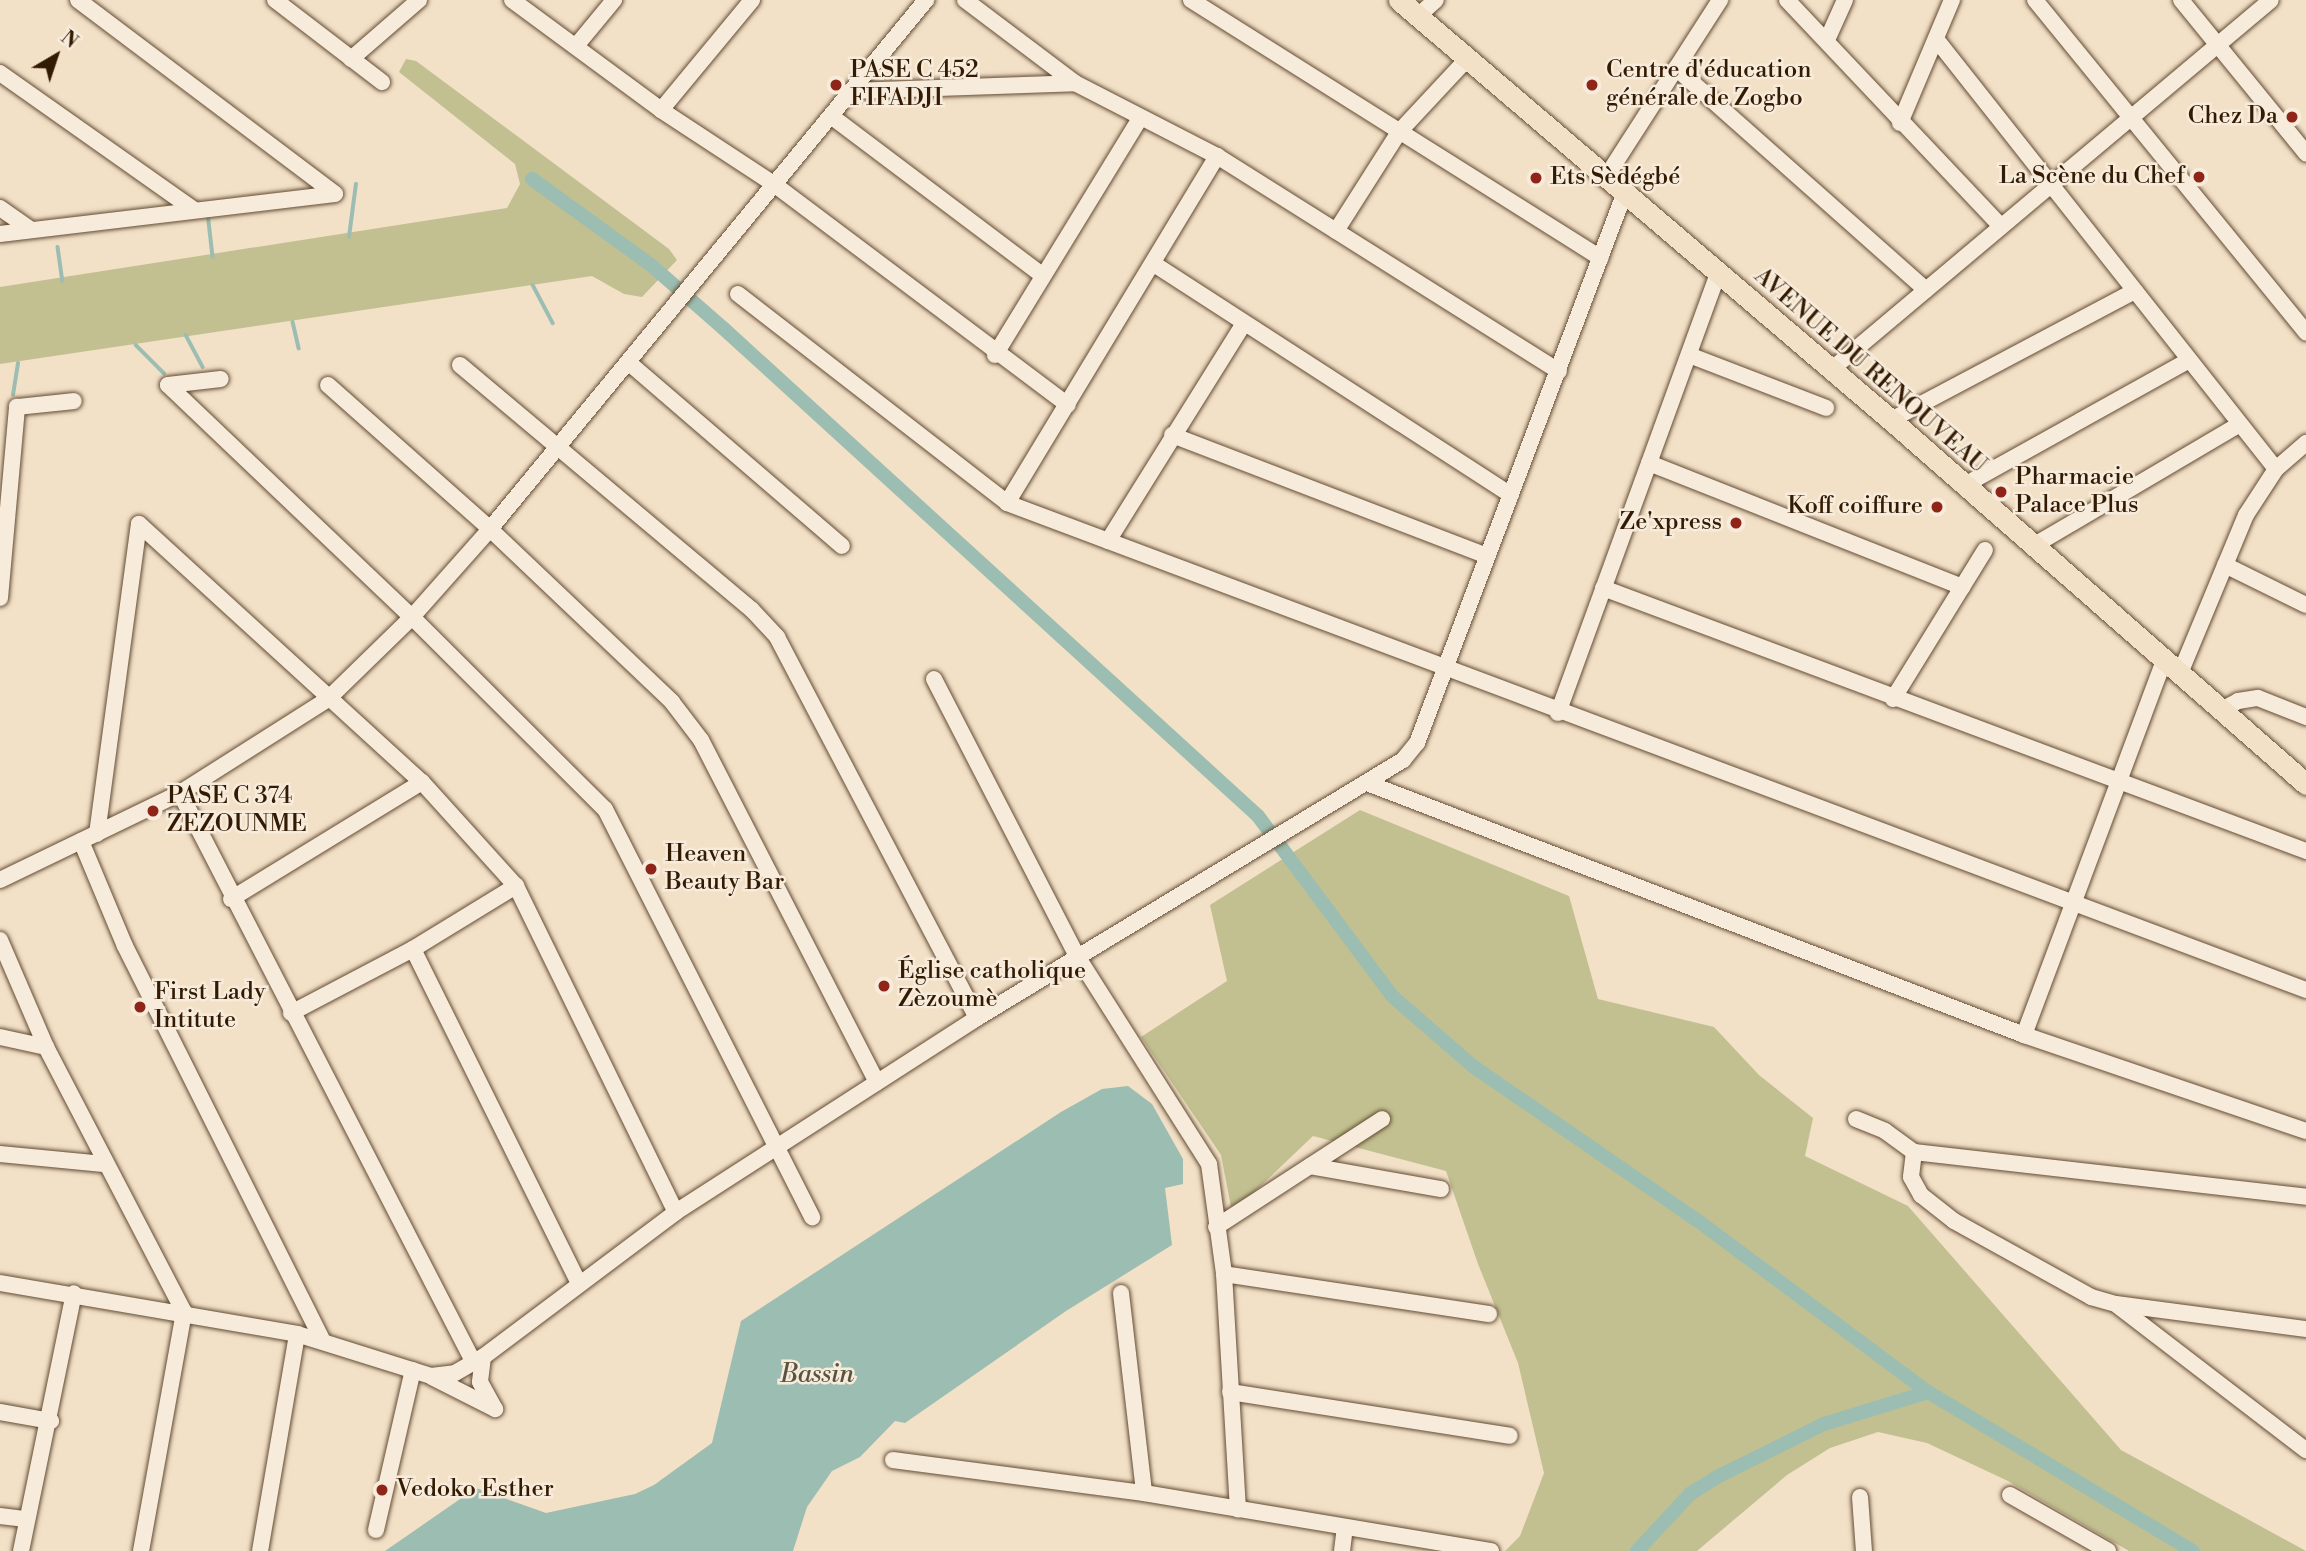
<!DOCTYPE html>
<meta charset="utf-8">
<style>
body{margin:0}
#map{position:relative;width:2306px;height:1551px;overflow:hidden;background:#f2e0c7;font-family:"Libre Bodoni",serif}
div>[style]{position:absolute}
.green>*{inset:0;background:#c2c090}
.water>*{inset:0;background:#9cbdb1}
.stream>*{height:3.5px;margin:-1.75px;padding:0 1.75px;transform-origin:1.75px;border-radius:1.75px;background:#9cbdb1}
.canal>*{height:14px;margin:-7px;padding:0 7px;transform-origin:7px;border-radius:7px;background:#9cbdb1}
.roads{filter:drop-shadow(0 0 2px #634c33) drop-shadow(0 0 2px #634c33)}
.minor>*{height:16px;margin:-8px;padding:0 8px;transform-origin:8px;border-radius:8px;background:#f7ebdb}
.major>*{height:21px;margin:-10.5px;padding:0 10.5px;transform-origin:10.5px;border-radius:10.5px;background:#f2e0c7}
.dots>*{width:19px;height:19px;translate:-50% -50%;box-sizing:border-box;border:4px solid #f7ebdb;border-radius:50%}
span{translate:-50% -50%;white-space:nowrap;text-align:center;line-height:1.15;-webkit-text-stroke:5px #f7ebdb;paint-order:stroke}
.poi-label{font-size:24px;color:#331a02}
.left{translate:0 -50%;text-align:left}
.right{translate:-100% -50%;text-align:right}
.street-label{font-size:24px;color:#331a02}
.water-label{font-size:26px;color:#58533f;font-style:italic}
.north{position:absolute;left:21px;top:21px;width:70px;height:70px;-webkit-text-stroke:5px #f7ebdb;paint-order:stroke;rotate:39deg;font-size:19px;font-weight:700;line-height:28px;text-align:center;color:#331a02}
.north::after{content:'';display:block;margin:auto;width:24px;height:32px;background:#331a02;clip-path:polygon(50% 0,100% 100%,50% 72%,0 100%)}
</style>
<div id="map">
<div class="green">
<i style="clip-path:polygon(406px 59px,416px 61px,669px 249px,677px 260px,642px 297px,624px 294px,592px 276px,0 364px,0 287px,507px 208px,520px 184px,515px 164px,399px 72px)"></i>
<i style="clip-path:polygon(1360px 810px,1569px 896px,1598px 999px,1714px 1027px,1759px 1075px,1813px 1118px,1805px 1156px,1908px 1206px,2121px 1450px,2306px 1551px,2129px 1551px,2008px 1481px,1927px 1443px,1878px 1432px,1830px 1448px,1787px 1475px,1697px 1551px,1505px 1551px,1520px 1536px,1544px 1473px,1518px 1363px,1478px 1264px,1446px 1171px,1313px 1136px,1248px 1198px,1231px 1207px,1221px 1155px,1141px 1037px,1227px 981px,1210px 905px)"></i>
</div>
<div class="water">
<i style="clip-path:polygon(1128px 1086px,1152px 1104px,1183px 1159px,1183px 1184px,1165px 1188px,1172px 1245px,1066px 1311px,905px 1423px,895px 1421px,860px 1457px,832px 1471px,807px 1507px,793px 1551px,385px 1551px,476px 1488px,546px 1513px,635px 1494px,654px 1485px,712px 1443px,741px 1321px,1061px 1112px,1102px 1089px)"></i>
</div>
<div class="stream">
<i style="left:208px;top:213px;width:44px;rotate:83.5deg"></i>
<i style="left:349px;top:237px;width:53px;rotate:-82.5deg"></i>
<i style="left:58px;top:247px;width:34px;rotate:82deg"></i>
<i style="left:533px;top:285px;width:43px;rotate:62.2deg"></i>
<i style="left:293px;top:322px;width:27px;rotate:77deg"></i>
<i style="left:186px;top:335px;width:36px;rotate:62deg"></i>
<i style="left:136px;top:345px;width:40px;rotate:45deg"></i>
<i style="left:13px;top:395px;width:32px;rotate:-81deg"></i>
</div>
<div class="canal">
<i style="left:532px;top:179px;width:147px;rotate:35.9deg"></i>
<i style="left:651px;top:265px;width:96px;rotate:41.2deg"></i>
<i style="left:723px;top:328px;width:724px;rotate:42.37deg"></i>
<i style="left:1258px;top:816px;width:224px;rotate:53.3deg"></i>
<i style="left:1392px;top:996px;width:108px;rotate:40.9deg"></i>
<i style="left:1474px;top:1067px;width:270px;rotate:34.5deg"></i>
<i style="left:1697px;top:1220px;width:288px;rotate:36.7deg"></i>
<i style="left:1928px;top:1392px;width:309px;rotate:31deg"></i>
<i style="left:1637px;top:1551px;width:78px;rotate:-47.1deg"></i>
<i style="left:1690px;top:1494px;width:32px;rotate:-32deg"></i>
<i style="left:1717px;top:1477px;width:119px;rotate:-26.4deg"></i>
<i style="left:1824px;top:1424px;width:109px;rotate:-17.1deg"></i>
</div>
<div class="roads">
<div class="minor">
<i style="left:78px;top:0;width:322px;rotate:37deg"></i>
<i style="left:275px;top:0;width:135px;rotate:37.5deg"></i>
<i style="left:512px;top:0;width:185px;rotate:36.4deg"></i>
<i style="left:661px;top:110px;width:136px;rotate:33.3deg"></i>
<i style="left:775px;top:185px;width:366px;rotate:36.9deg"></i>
<i style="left:965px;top:0;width:138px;rotate:37deg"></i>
<i style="left:1075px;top:83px;width:160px;rotate:27.2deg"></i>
<i style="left:1217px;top:156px;width:404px;rotate:32.2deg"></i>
<i style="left:1191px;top:0;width:484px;rotate:32.2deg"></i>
<i style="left:1787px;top:0;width:311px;rotate:46.6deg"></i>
<i style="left:2035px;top:0;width:429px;rotate:50.8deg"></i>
<i style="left:2181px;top:0;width:198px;rotate:50.8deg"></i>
<i style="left:1418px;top:16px;width:24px;rotate:-42deg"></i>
<i style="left:1936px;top:39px;width:548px;rotate:51.67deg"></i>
<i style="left:1827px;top:40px;width:44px;rotate:-65.8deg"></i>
<i style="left:576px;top:46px;width:60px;rotate:-50.4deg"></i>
<i style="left:351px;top:59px;width:90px;rotate:-40.9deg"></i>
<i style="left:1676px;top:68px;width:334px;rotate:41.6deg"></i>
<i style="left:0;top:73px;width:237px;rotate:35.2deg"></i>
<i style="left:851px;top:91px;width:224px;rotate:-2deg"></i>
<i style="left:661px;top:110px;width:143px;rotate:-50.4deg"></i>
<i style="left:831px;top:116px;width:264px;rotate:37deg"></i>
<i style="left:1900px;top:123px;width:134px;rotate:-67.1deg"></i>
<i style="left:1606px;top:177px;width:211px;rotate:-57.2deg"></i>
<i style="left:0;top:208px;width:38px;rotate:35deg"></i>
<i style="left:1336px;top:231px;width:117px;rotate:-57.5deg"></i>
<i style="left:1399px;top:132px;width:101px;rotate:-47deg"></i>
<i style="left:0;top:234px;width:337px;rotate:-6.8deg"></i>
<i style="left:1154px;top:264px;width:425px;rotate:32.9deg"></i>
<i style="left:738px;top:294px;width:341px;rotate:37.8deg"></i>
<i style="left:1007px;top:503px;width:1387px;rotate:20.55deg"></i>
<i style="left:995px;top:355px;width:278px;rotate:-58.5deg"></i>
<i style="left:1689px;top:355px;width:147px;rotate:21.1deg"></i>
<i style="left:628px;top:362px;width:282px;rotate:40.7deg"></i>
<i style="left:460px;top:365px;width:381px;rotate:40deg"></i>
<i style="left:752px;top:610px;width:37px;rotate:47deg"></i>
<i style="left:777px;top:637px;width:430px;rotate:62.3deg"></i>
<i style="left:1832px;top:369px;width:573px;rotate:-40.05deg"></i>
<i style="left:168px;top:385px;width:337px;rotate:43.6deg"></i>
<i style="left:412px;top:617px;width:272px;rotate:44.9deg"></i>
<i style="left:605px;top:809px;width:458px;rotate:63.1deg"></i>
<i style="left:168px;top:385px;width:53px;rotate:-6.5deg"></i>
<i style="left:328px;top:385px;width:217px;rotate:41.6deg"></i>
<i style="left:490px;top:529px;width:251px;rotate:43.5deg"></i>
<i style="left:672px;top:702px;width:48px;rotate:52.7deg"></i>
<i style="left:701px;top:740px;width:385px;rotate:62.8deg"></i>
<i style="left:1891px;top:420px;width:276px;rotate:-27.9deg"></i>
<i style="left:1172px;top:435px;width:337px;rotate:21deg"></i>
<i style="left:1649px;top:463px;width:337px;rotate:21.6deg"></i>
<i style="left:1963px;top:486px;width:259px;rotate:-29.1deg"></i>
<i style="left:1007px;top:503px;width:406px;rotate:-58.8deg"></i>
<i style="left:139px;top:524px;width:383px;rotate:42.4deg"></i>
<i style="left:422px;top:782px;width:140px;rotate:47.9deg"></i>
<i style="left:516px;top:886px;width:363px;rotate:63.9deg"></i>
<i style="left:1108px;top:541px;width:257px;rotate:-58deg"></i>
<i style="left:2033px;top:546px;width:240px;rotate:-30.5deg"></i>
<i style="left:2225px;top:565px;width:90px;rotate:26.3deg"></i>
<i style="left:1603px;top:588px;width:751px;rotate:20.51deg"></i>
<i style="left:0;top:598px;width:192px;rotate:-84.9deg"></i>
<i style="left:17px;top:407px;width:57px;rotate:-6deg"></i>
<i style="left:2181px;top:671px;width:169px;rotate:-67.4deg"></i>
<i style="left:2246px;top:515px;width:55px;rotate:-56.9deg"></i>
<i style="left:2276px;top:469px;width:40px;rotate:-41deg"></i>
<i style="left:934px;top:679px;width:312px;rotate:62.7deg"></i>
<i style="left:1077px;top:956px;width:246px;rotate:57.6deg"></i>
<i style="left:1209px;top:1164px;width:111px;rotate:82.2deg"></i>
<i style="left:1224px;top:1274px;width:236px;rotate:86.6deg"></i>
<i style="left:1893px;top:699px;width:175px;rotate:-58.3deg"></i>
<i style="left:2225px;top:708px;width:15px;rotate:-28deg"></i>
<i style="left:2238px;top:701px;width:20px;rotate:-9deg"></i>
<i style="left:2258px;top:698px;width:52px;rotate:21.6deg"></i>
<i style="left:1558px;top:713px;width:467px;rotate:-70deg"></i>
<i style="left:1367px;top:783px;width:704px;rotate:20.98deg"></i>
<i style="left:2024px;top:1035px;width:298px;rotate:18.8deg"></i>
<i style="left:180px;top:793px;width:641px;rotate:62.72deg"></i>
<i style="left:97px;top:834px;width:313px;rotate:-82.3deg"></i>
<i style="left:81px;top:841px;width:114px;rotate:67.3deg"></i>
<i style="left:125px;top:946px;width:442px;rotate:63.4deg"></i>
<i style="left:0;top:880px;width:200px;rotate:-25.8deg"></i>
<i style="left:180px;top:793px;width:175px;rotate:-32.4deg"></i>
<i style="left:328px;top:699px;width:117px;rotate:-44.3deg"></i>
<i style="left:412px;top:617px;width:118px;rotate:-48.4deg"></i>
<i style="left:490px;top:529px;width:686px;rotate:-50.5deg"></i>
<i style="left:231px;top:899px;width:224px;rotate:-31.5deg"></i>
<i style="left:0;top:940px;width:116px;rotate:66.7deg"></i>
<i style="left:46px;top:1047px;width:299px;rotate:62.5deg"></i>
<i style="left:184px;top:1312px;width:243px;rotate:100.2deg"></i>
<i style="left:413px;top:949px;width:372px;rotate:63.6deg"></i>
<i style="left:291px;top:1013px;width:138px;rotate:-27.7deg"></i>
<i style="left:413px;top:949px;width:121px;rotate:-31.5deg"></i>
<i style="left:2024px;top:1035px;width:403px;rotate:-69.5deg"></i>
<i style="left:0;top:1037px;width:47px;rotate:12.3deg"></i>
<i style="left:1856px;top:1119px;width:31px;rotate:22deg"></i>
<i style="left:1885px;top:1131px;width:36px;rotate:36deg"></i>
<i style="left:1914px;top:1152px;width:395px;rotate:6.5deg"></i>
<i style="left:1914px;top:1152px;width:25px;rotate:97deg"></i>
<i style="left:1911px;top:1177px;width:21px;rotate:61deg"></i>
<i style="left:1921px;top:1195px;width:42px;rotate:38.2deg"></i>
<i style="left:1954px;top:1221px;width:157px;rotate:29deg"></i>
<i style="left:2091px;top:1297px;width:26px;rotate:16deg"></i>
<i style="left:2116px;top:1304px;width:192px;rotate:7.5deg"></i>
<i style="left:0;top:1154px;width:104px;rotate:5.5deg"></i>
<i style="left:1310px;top:1166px;width:133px;rotate:10deg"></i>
<i style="left:1216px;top:1227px;width:198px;rotate:-33deg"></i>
<i style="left:1224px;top:1274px;width:268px;rotate:8.6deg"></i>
<i style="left:0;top:1283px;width:301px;rotate:9.7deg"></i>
<i style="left:297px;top:1334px;width:140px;rotate:17.4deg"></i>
<i style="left:431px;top:1376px;width:24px;rotate:-7deg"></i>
<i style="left:455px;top:1373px;width:32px;rotate:-30deg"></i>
<i style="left:483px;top:1357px;width:241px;rotate:-36.9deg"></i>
<i style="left:676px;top:1212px;width:358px;rotate:-32.8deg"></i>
<i style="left:977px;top:1018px;width:498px;rotate:-31.2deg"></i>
<i style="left:1403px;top:760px;width:22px;rotate:-51deg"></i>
<i style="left:1417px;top:743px;width:589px;rotate:-69.32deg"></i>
<i style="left:1121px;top:1293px;width:201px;rotate:83.4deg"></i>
<i style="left:2118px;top:1306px;width:237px;rotate:37.5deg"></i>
<i style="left:483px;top:1357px;width:25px;rotate:97deg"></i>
<i style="left:480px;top:1382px;width:31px;rotate:61deg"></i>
<i style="left:432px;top:1377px;width:71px;rotate:26.9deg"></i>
<i style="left:1230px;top:1392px;width:283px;rotate:8.9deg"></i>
<i style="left:0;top:1412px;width:52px;rotate:10deg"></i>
<i style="left:893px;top:1460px;width:253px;rotate:7.5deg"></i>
<i style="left:1144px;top:1493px;width:352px;rotate:9.5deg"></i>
<i style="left:2010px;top:1495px;width:113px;rotate:29.7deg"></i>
<i style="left:1860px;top:1497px;width:54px;rotate:85.8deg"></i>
<i style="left:0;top:1516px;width:24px;rotate:7deg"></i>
<i style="left:376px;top:1530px;width:164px;rotate:-77deg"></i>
<i style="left:21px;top:1551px;width:263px;rotate:-78.4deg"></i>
<i style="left:260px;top:1551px;width:220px;rotate:-80.3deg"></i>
<i style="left:1342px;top:1551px;width:23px;rotate:-83deg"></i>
</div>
<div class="major">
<i style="left:1399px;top:0;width:647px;rotate:40.49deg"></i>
<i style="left:1891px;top:420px;width:552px;rotate:41.25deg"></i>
</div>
</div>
<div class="dots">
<i style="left:836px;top:85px;background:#8f2418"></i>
<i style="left:1592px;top:85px;background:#8f2418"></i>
<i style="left:2292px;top:117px;background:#8f2418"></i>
<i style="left:2199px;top:177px;background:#8f2418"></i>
<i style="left:1536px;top:178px;background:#8f2418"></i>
<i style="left:2001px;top:492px;background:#8f2418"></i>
<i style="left:1937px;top:507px;background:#8f2418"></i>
<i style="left:1736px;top:523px;background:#8f2418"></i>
<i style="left:153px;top:811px;background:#8f2418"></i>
<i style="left:651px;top:869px;background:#8f2418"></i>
<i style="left:884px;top:986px;background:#8f2418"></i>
<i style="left:140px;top:1007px;background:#8f2418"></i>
<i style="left:382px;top:1490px;background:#8f2418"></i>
</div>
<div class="poi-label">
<span class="left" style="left:850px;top:85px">PASE C 452<br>FIFADJI</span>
<span class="left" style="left:1606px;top:85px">Centre d'éducation<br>générale de Zogbo</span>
<span class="right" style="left:2278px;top:117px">Chez Da</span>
<span class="right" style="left:2185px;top:177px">La Scène du Chef</span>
<span class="left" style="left:1550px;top:178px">Ets Sèdégbé</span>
<span class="left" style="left:2015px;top:492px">Pharmacie<br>Palace Plus</span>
<span class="right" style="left:1923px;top:507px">Koff coiffure</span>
<span class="right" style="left:1722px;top:523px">Ze'xpress</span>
<span class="left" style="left:167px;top:811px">PASE C 374<br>ZEZOUNME</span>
<span class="left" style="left:665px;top:869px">Heaven<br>Beauty Bar</span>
<span class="left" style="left:898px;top:986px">Église catholique<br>Zèzoumè</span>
<span class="left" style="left:154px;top:1007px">First Lady<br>Intitute</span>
<span class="left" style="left:396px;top:1490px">Vedoko Esther</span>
</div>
<div class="street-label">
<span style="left:1870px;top:371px;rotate:41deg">AVENUE DU RENOUVEAU</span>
</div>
<div class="water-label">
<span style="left:817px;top:1375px">Bassin</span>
</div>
<div class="north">N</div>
</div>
